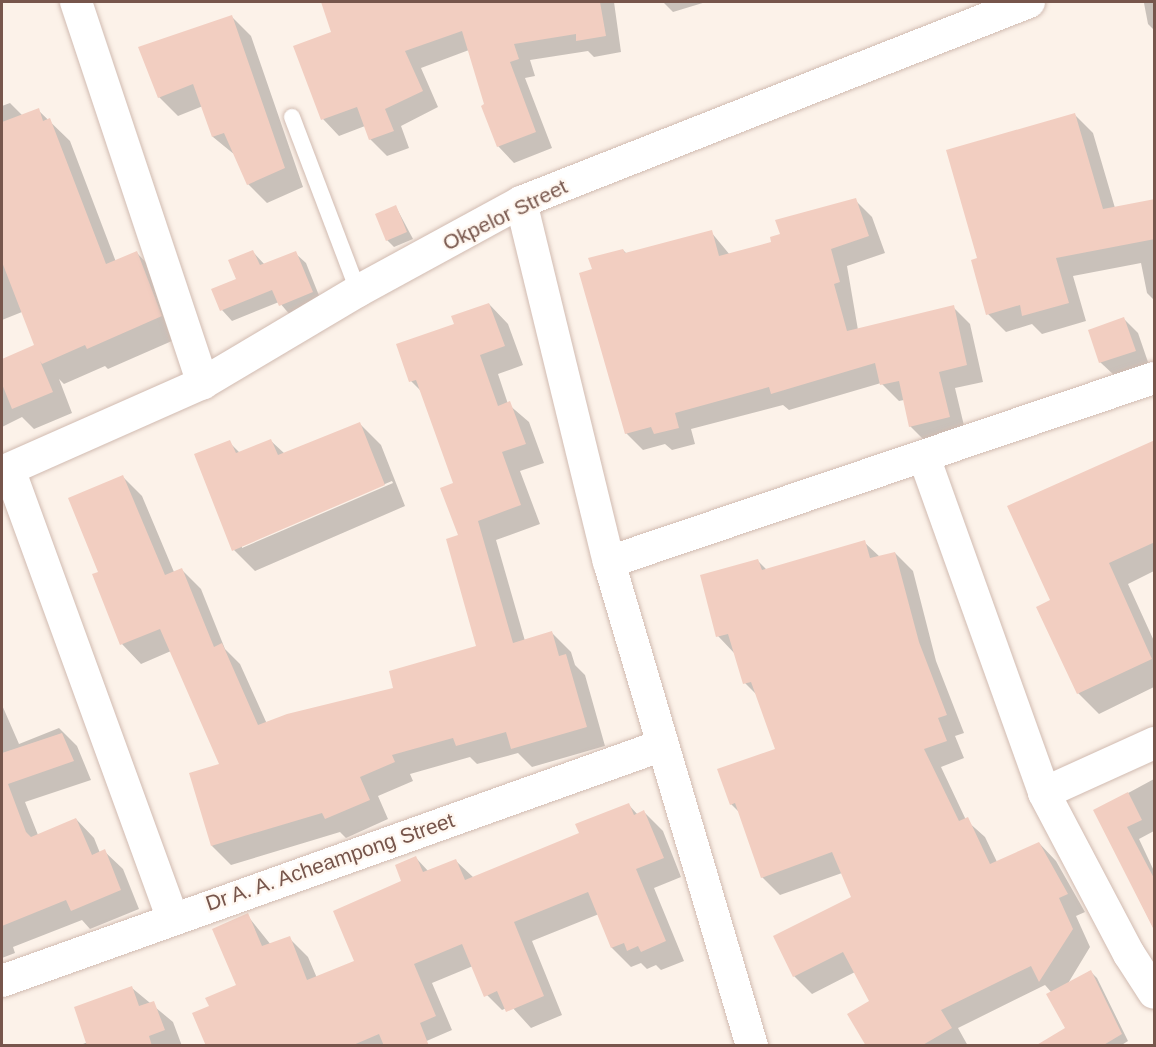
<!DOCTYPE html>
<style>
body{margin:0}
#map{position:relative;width:1156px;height:1047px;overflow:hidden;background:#fcf2e9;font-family:Arial,sans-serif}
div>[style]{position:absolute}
.shadow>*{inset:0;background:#0003}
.building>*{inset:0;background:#f2cec1}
.roads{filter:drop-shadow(0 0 2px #d1bbb1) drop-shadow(0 0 2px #d1bbb1)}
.lane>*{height:16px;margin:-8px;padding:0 8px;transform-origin:8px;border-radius:8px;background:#fff}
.street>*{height:32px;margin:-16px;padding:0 16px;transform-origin:16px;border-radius:16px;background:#fff}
span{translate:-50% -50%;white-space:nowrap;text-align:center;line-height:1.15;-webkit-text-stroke:4.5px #fff7f0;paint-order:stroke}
.street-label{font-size:21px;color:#77564c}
.frame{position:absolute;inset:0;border:3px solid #77564c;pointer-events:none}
</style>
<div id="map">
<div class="shadow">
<i style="clip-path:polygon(323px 2px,400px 2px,402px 7px,418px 2px,614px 2px,621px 52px,594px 57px,588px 51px,530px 60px,535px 76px,525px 78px,552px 148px,514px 163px,498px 146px,469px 50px,421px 68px,438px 107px,401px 126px,409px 148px,387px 156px,370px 139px,365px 126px,339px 136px,323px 119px,333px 33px)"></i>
<i style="clip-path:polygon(663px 2px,706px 2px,673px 12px)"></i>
<i style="clip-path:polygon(1154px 2px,1154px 30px,1148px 24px,1144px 3px)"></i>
<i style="clip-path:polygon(232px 17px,251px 36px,303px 187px,267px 203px,248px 184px,235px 155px,213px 137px,203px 106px,178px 116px,159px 97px)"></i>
<i style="clip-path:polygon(10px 103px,23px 116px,38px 110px,70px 141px,116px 262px,137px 253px,157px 274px,181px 337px,108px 369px,105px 366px,64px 384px,59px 379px,72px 413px,34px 429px,22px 417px,2px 427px,2px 361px,36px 346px,22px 312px,2px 320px,2px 106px)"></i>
<i style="clip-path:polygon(1075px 115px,1093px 133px,1115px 208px,1154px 200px,1154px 300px,1147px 293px,1141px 263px,1073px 276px,1086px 321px,1042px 334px,1032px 324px,1006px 332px,988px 314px,979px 259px)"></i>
<i style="clip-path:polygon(855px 200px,872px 217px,885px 253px,847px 266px,858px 330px,953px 307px,970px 324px,983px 382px,955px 388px,966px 434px,927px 443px,910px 426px,904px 400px,899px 401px,881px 383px,789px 410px,783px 405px,691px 429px,695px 444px,672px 450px,665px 444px,643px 450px,626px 433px,594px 270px,623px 250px,627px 254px,711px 232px,730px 255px,773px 243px)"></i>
<i style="clip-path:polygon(396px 207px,413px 239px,394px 247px,387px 240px)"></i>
<i style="clip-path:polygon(253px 252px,265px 265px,295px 253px,306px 263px,322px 303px,291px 316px,279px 302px,232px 321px,222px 310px)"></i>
<i style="clip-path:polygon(489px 304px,508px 324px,523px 365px,498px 374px,508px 404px,529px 422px,544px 463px,520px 471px,540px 524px,496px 540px,525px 641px,552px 633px,571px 652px,575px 665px,585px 675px,605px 746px,532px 767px,518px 753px,477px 764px,470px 757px,410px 774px,413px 781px,378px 796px,388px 819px,346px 838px,340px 832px,231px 865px,212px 846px,221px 765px,171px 651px,141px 664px,122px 644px,94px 575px,100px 573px,123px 477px,142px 496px,174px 572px,181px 569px,201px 589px,225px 649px,240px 664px,267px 724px,395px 689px,478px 647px,460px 536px,455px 484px,423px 393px,411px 381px,455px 325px)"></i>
<i style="clip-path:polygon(1124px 319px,1138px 333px,1149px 365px,1115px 376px,1100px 362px)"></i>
<i style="clip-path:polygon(evenodd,360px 424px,381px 445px,405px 506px,255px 571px,234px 550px,229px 442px,240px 453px,271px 441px,285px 454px,360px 424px,392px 481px,393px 483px,242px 548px,242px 545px,392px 481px)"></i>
<i style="clip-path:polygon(1154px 442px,1154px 571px,1128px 584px,1154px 641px,1154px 687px,1099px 714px,1078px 693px,1052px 601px)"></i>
<i style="clip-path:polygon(864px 542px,880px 557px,895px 553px,913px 571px,936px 661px,964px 733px,955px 736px,964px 758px,941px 767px,966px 820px,985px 837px,997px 862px,1039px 843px,1056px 861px,1085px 912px,1076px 916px,1090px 947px,1067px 985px,1090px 971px,1097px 978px,1128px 1041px,1120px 1046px,1056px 1046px,1067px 1029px,1052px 993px,1045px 985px,958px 1028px,968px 1046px,867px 1046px,871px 1001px,855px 972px,812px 994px,794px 976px,853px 898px,842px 873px,780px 895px,762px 877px,739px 812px,731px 804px,777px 749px,758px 696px,745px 683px,736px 655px,718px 636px,758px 561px,767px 570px)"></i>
<i style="clip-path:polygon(2px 705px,19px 744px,59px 728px,77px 746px,91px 780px,25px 802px,38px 835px,76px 819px,94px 838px,100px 853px,104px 851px,123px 869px,139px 909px,90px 929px,82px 920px,13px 947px,15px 953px,2px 958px)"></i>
<i style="clip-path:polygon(1154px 779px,1154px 831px,1139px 839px,1154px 871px,1154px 929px,1095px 811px)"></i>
<i style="clip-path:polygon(628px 804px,638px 815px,644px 812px,663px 831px,681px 877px,654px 888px,684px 961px,661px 970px,656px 965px,647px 969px,641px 963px,631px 967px,612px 948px,599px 914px,532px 941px,562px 1015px,531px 1028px,511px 1006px,502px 1010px,483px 991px,473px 966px,432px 983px,452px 1030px,415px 1046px,207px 1046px,211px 1007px,238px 986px,247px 915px,271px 945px,289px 938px,308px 957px,317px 978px,355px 962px,416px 858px,429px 872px,456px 861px,474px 878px,581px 834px)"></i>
<i style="clip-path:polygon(132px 988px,173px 1022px,182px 1046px,78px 1046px,88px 1042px)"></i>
</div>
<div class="building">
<i style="clip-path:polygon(321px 2px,600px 2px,606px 36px,576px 41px,576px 34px,514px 44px,519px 59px,510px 62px,536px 132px,497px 147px,481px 106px,484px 104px,462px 31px,405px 51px,423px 91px,385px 109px,394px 131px,369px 140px,357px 107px,321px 120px,293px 46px,331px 32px)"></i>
<i style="clip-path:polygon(232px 15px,285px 168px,247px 185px,224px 133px,212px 137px,193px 84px,158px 98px,138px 47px)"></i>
<i style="clip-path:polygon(39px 108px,43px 121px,50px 118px,106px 264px,137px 251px,162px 316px,87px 349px,85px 345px,42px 364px,40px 361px,53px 392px,12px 409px,2px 384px,2px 359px,34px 345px,2px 262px,2px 122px)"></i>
<i style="clip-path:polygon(1075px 113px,1103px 209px,1155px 199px,1155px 239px,1056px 258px,1069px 303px,1022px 316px,1020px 305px,986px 315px,971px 260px,977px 258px,946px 150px)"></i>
<i style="clip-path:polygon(856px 198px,869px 236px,831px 249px,840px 282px,834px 284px,847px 331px,954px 305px,967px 365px,939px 372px,950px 417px,909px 427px,899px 381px,880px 385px,875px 363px,771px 394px,769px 387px,675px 413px,679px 428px,654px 434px,651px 427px,625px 434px,579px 273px,592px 269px,588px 258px,623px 249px,625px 253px,712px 230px,719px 256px,771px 242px,770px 237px,780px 234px,775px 220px)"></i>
<i style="clip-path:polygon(396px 205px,407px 232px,386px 241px,375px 214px)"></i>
<i style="clip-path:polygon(253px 250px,260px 265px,296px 251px,313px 292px,279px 306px,272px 290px,220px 311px,211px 289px,236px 279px,228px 260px)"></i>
<i style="clip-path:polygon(489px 303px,505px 346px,480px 355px,498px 406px,510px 401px,526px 444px,502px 452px,521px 505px,478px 521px,513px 643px,552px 631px,559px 656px,566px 654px,587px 727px,511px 749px,506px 732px,456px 746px,453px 738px,392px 755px,395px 762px,360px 777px,370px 800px,325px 819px,322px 813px,211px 846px,189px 773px,219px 764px,160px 629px,120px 645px,92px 574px,98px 572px,68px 498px,123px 475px,165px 575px,182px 568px,214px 647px,222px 643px,258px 725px,287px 714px,393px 688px,389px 671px,476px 646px,446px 539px,458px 535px,440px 488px,453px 483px,416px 380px,409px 382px,396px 344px,454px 324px,451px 316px)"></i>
<i style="clip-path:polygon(1124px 317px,1136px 351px,1099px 363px,1088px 330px)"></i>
<i style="clip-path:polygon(360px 422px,385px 485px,232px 551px,194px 454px,230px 440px,236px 453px,271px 439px,278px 455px)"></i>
<i style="clip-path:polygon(1155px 440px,1155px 542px,1109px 563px,1152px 659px,1077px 694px,1036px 607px,1050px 600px,1007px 506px)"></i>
<i style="clip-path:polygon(865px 540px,870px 558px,895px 552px,919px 642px,947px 715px,938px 718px,947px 741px,924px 749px,959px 821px,968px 817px,990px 864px,1039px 842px,1068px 894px,1059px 898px,1073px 929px,1039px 982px,1031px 966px,941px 1010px,952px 1028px,921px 1046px,866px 1046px,847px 1014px,869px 1001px,843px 952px,793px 977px,773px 936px,851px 897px,832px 852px,761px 878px,735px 803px,730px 805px,717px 769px,775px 749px,751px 682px,743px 684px,728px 634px,716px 637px,700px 575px,758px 559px,762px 570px)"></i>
<i style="clip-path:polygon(62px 733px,74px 761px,8px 784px,26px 832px,31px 837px,76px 818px,92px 855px,105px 849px,121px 890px,71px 911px,66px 900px,2px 926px,2px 753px)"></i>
<i style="clip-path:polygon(1128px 792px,1142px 820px,1127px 827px,1155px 880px,1155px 932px,1093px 810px)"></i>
<i style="clip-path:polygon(629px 803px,634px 815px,644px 810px,664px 858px,636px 869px,666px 941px,641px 952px,638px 946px,627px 951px,624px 943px,611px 948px,588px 892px,514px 922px,544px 996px,506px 1012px,497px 991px,484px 997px,462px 944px,414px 964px,436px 1016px,420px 1023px,429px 1046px,384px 1046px,379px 1034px,351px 1046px,206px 1046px,192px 1013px,209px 1006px,205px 998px,236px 985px,212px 929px,248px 913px,262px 946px,290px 936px,307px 980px,354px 961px,333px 911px,401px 881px,395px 865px,416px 856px,423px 872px,456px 859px,465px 880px,579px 833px,575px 824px)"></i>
<i style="clip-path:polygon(1091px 970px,1122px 1034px,1102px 1046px,1035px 1046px,1065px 1028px,1046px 994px)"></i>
<i style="clip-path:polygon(132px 986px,139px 1006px,154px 1001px,165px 1030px,149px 1036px,152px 1046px,87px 1046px,74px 1007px)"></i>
</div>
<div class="roads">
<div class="lane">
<i style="left:292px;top:117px;width:186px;rotate:69.2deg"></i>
</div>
<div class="street">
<i style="left:76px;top:2px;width:402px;rotate:71.6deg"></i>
<i style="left:521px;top:202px;width:371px;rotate:76.3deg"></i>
<i style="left:609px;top:562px;width:505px;rotate:73.54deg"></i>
<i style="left:924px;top:457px;width:357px;rotate:70.3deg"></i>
<i style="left:1044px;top:793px;width:182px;rotate:62.2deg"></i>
<i style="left:1129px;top:954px;width:46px;rotate:57.3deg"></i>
<i style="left:9px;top:469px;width:477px;rotate:70deg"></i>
<i style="left:2px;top:472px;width:220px;rotate:-23.9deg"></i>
<i style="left:203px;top:383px;width:180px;rotate:-30.7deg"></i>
<i style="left:358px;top:291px;width:186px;rotate:-28.6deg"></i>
<i style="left:521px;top:202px;width:546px;rotate:-21.49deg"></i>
<i style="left:609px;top:562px;width:575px;rotate:-18.66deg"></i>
<i style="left:1044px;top:793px;width:121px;rotate:-24.4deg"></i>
<i style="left:2px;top:981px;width:699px;rotate:-19.65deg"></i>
</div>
</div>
<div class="street-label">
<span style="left:505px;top:215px;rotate:-26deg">Okpelor Street</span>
<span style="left:330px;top:862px;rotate:-19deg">Dr A. A. Acheampong Street</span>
</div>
<div class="frame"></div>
</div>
